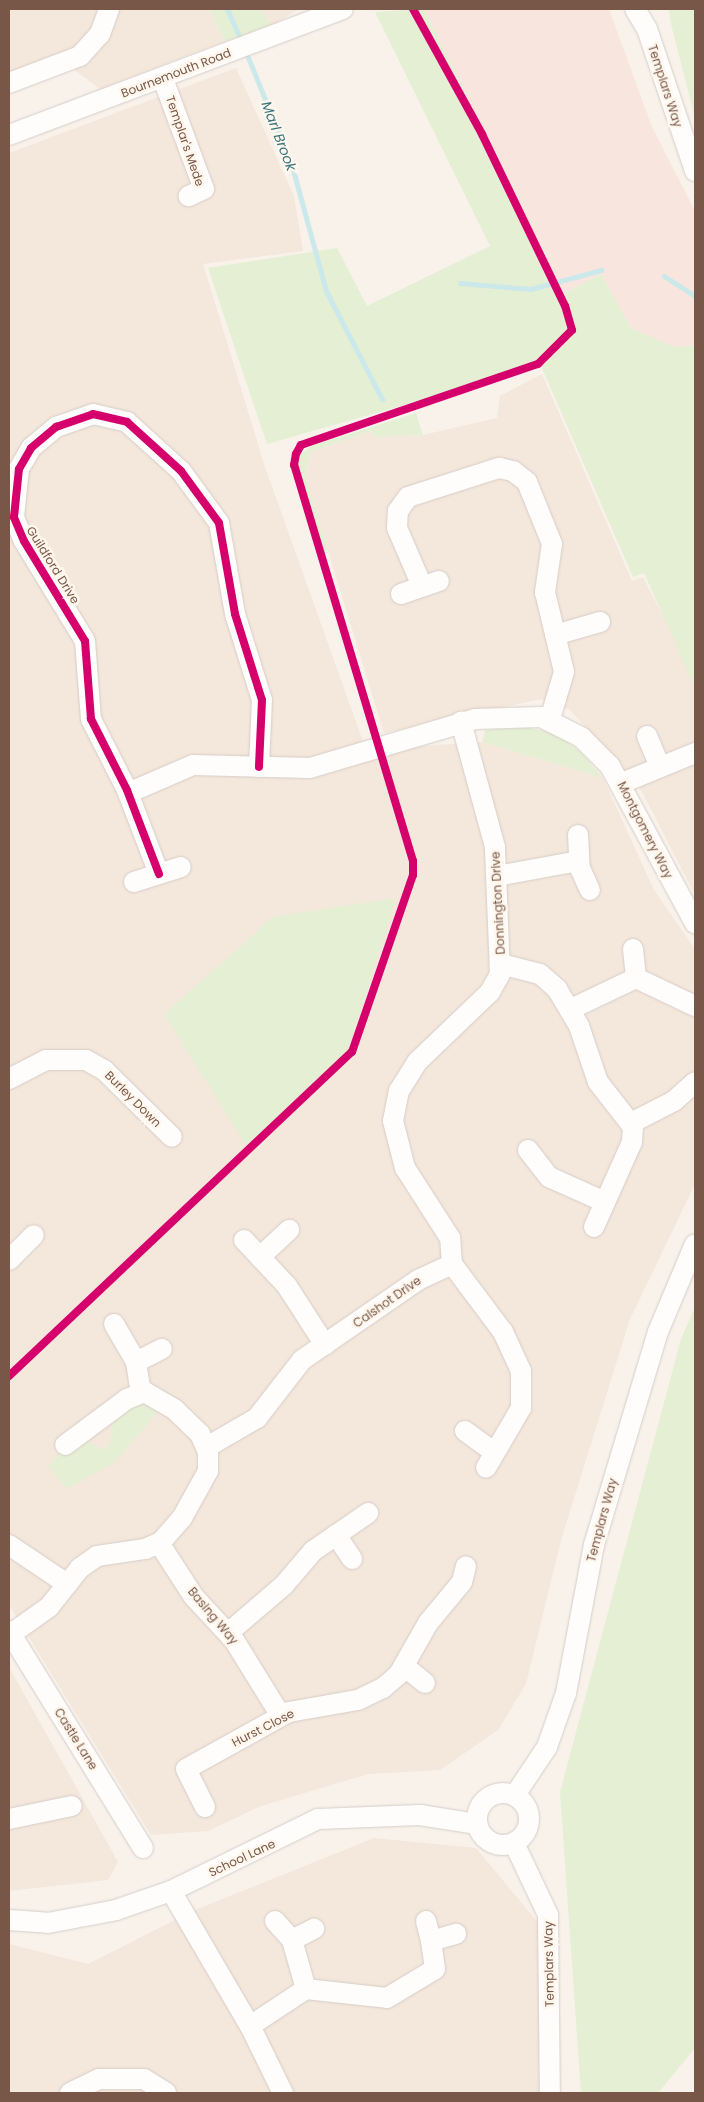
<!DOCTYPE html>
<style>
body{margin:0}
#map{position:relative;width:704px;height:2102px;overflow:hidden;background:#f8f2eb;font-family:Poppins,sans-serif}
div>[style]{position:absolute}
.residential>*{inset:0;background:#f4e7db}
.commercial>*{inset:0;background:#f8e6de}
.green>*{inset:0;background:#e5efd4}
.stream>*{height:5px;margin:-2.5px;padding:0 2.5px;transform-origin:2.5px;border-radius:2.5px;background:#cbe8ea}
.roads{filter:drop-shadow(0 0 1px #d6cdc8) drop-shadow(0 0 1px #d6cdc8)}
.minor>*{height:20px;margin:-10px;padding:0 10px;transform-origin:10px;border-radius:10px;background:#fefdfc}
.minor>.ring{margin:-10px;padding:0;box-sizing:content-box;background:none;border:20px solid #fefdfc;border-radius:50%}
.cycleway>*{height:8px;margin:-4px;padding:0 4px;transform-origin:4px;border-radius:4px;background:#d6006c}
span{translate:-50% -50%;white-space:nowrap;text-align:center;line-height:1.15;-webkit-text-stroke:5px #fff7ed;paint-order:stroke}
.street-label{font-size:12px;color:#785748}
.water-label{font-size:14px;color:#3b767e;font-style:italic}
.frame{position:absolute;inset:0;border:10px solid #785748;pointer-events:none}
</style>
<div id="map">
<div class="residential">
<i style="clip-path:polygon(9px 9px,209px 9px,225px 41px,100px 89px,75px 70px,67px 53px,9px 75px)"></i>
<i style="clip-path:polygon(260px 9px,299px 9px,272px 26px)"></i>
<i style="clip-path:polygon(236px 68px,294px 196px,303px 251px,203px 264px,265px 467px,366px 750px,482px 742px,603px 778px,654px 890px,695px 949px,695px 1184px,630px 1319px,561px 1540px,526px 1684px,498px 1730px,440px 1770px,368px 1774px,261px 1806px,208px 1831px,151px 1835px,9px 1605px,9px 153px)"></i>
<i style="clip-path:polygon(542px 374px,632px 581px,643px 577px,695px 679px,695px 895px,641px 790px,570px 710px,541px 699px,384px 733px,305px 476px,310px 452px,371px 431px,374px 437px,423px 435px,497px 418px,500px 396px)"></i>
<i style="clip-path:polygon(9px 1667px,118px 1862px,108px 1880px,9px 1891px)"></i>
<i style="clip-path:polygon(374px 1838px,476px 1848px,540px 1925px,540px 2093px,9px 2093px,9px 1944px,88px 1964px,193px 1911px)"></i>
</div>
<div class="commercial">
<i style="clip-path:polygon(424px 9px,609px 9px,652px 127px,695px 211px,695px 346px,675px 348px,631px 328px,601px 274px,563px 294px)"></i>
</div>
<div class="green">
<i style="clip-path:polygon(209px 9px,260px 9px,272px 26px,225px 41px)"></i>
<i style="clip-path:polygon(424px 9px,563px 294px,601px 274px,631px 328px,675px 347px,695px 346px,695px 688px,644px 573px,633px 577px,541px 366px,267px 444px,208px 268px,337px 248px,367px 306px,490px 246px,375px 12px)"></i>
<i style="clip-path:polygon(669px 9px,695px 9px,695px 118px,671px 24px)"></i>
<i style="clip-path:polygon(416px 413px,423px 435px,373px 437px,371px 431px,310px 452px,305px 476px,328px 551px,322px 553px,296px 465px,301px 454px,311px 446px)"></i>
<i style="clip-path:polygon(525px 727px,555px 733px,580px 751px,603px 778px,482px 742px,485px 730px)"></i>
<i style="clip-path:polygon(396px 898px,348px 1050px,247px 1147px,164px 1014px,273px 917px)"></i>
<i style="clip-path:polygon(695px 1307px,695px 2048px,658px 2093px,581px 2093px,560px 1792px,681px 1339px)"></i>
<i style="clip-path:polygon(136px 1403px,160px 1409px,114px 1463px,67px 1489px,48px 1466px,63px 1449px,85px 1440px,101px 1449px,109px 1446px,114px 1418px)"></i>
</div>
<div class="stream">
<i style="left:227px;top:9px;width:37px;rotate:66deg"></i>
<i style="left:245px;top:50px;width:125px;rotate:67.9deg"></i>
<i style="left:292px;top:166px;width:130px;rotate:74.8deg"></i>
<i style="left:326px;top:291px;width:122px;rotate:62.6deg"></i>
<i style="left:664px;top:276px;width:37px;rotate:33deg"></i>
<i style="left:460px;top:283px;width:71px;rotate:4.8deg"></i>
<i style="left:531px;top:289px;width:73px;rotate:-15.2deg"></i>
</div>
<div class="roads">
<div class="minor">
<i style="left:635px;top:9px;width:23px;rotate:59deg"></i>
<i style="left:647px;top:29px;width:150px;rotate:71.3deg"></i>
<i style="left:163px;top:79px;width:117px;rotate:69.6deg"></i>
<i style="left:204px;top:189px;width:17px;rotate:155deg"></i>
<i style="left:9px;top:83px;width:76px;rotate:-20.8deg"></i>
<i style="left:80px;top:56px;width:30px;rotate:-48deg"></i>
<i style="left:100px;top:34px;width:27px;rotate:-70deg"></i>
<i style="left:9px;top:135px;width:357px;rotate:-20.7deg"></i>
<i style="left:422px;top:586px;width:63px;rotate:-113.3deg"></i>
<i style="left:397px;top:528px;width:17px;rotate:-87deg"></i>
<i style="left:398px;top:511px;width:17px;rotate:-54deg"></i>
<i style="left:408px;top:497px;width:96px;rotate:-17.7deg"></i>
<i style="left:499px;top:468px;width:14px;rotate:12deg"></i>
<i style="left:513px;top:471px;width:18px;rotate:38deg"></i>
<i style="left:527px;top:482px;width:67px;rotate:68deg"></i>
<i style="left:552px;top:544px;width:49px;rotate:98.3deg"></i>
<i style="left:545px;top:592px;width:82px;rotate:76.6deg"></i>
<i style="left:564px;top:672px;width:49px;rotate:106.6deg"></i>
<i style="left:401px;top:594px;width:40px;rotate:-18.9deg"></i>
<i style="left:555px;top:635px;width:47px;rotate:-16.1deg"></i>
<i style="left:647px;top:736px;width:30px;rotate:67deg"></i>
<i style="left:622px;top:783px;width:79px;rotate:-22.3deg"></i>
<i style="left:128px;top:793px;width:71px;rotate:-23.3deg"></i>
<i style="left:193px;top:765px;width:117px;rotate:1.5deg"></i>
<i style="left:310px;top:768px;width:172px;rotate:-16.5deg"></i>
<i style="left:475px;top:719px;width:66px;rotate:-1.7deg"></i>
<i style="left:541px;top:717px;width:45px;rotate:26.6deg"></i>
<i style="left:581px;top:737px;width:41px;rotate:45deg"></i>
<i style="left:610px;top:766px;width:179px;rotate:61.6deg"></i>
<i style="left:578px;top:835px;width:33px;rotate:87deg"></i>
<i style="left:580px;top:868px;width:24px;rotate:66deg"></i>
<i style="left:159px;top:874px;width:90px;rotate:-110.9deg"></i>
<i style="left:127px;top:790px;width:80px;rotate:-116.9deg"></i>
<i style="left:91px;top:719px;width:78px;rotate:-94.4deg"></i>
<i style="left:85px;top:641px;width:117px;rotate:-121.4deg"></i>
<i style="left:24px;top:541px;width:26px;rotate:-113deg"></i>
<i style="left:14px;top:517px;width:48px;rotate:-84.1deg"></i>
<i style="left:19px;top:469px;width:24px;rotate:-60deg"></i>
<i style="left:31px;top:448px;width:33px;rotate:-40deg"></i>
<i style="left:56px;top:427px;width:39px;rotate:-19deg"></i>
<i style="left:93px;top:414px;width:35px;rotate:13deg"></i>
<i style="left:127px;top:422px;width:73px;rotate:42.2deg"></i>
<i style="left:181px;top:471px;width:64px;rotate:53.8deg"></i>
<i style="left:219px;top:523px;width:92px;rotate:80deg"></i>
<i style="left:235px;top:614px;width:90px;rotate:72.6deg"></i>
<i style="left:262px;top:700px;width:67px;rotate:92.6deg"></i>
<i style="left:497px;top:876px;width:83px;rotate:-10.4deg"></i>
<i style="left:134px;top:882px;width:49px;rotate:-17.7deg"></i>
<i style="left:633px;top:949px;width:29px;rotate:84deg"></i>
<i style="left:501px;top:964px;width:40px;rotate:14.4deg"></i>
<i style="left:540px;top:974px;width:23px;rotate:41deg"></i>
<i style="left:557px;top:989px;width:43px;rotate:59.3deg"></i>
<i style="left:579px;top:1026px;width:59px;rotate:71.3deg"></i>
<i style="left:598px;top:1082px;width:57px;rotate:52.1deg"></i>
<i style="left:633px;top:1127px;width:15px;rotate:94deg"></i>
<i style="left:632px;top:1142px;width:93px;rotate:114.1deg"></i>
<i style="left:571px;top:1009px;width:72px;rotate:-25.5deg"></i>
<i style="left:636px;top:978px;width:65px;rotate:25.4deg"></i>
<i style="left:9px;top:1079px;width:42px;rotate:-27.2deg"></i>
<i style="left:46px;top:1060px;width:40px"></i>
<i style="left:86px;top:1060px;width:21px;rotate:29deg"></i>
<i style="left:104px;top:1070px;width:95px;rotate:44.6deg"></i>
<i style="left:631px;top:1123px;width:48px;rotate:-27.1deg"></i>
<i style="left:674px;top:1101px;width:28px;rotate:-42deg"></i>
<i style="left:528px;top:1150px;width:34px;rotate:52deg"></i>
<i style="left:549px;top:1177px;width:61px;rotate:24.1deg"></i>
<i style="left:244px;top:1240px;width:63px;rotate:46.9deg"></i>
<i style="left:287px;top:1286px;width:70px;rotate:57.2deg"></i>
<i style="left:260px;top:1257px;width:40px;rotate:-43deg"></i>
<i style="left:9px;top:1260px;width:35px;rotate:-45deg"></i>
<i style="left:452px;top:1264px;width:26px;rotate:-94deg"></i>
<i style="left:450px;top:1238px;width:83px;rotate:-122.7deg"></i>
<i style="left:405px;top:1168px;width:49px;rotate:-104.3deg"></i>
<i style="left:393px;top:1121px;width:31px;rotate:-79deg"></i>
<i style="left:399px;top:1091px;width:34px;rotate:-58deg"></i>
<i style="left:417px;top:1062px;width:101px;rotate:-43.8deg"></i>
<i style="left:490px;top:992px;width:21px;rotate:-61deg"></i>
<i style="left:500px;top:974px;width:127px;rotate:-92.3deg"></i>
<i style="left:495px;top:847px;width:130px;rotate:-105.2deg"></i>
<i style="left:452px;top:1264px;width:85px;rotate:53.1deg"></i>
<i style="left:503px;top:1332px;width:43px;rotate:65.2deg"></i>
<i style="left:521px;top:1371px;width:37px;rotate:90deg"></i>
<i style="left:521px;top:1408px;width:69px;rotate:120.3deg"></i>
<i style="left:114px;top:1324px;width:44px;rotate:59.9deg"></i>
<i style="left:136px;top:1362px;width:30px;rotate:81deg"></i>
<i style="left:136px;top:1362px;width:29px;rotate:-27deg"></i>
<i style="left:465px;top:1431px;width:34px;rotate:36deg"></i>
<i style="left:207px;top:1447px;width:58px;rotate:-30.1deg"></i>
<i style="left:257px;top:1418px;width:73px;rotate:-52.2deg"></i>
<i style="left:302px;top:1360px;width:141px;rotate:-34.6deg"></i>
<i style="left:418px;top:1280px;width:38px;rotate:-25deg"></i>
<i style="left:336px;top:1535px;width:29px;rotate:56deg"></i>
<i style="left:159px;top:1543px;width:64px;rotate:57.1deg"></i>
<i style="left:194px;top:1597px;width:59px;rotate:47.1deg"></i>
<i style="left:234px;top:1640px;width:89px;rotate:58.3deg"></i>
<i style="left:9px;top:1545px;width:70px;rotate:33.9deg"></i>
<i style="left:9px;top:1631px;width:255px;rotate:58.3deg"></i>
<i style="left:228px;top:1633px;width:74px;rotate:-40.6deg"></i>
<i style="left:284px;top:1585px;width:45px;rotate:-49.5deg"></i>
<i style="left:313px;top:1551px;width:67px;rotate:-34.6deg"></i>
<i style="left:11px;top:1634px;width:47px;rotate:-35.4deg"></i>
<i style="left:49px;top:1607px;width:50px;rotate:-51.5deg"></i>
<i style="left:80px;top:1568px;width:21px;rotate:-35deg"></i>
<i style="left:97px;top:1556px;width:49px;rotate:-8.3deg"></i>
<i style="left:145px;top:1549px;width:17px;rotate:-24deg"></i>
<i style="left:161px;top:1542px;width:32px;rotate:-49deg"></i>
<i style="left:182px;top:1518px;width:54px;rotate:-61deg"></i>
<i style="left:208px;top:1471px;width:19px;rotate:-90deg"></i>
<i style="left:208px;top:1452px;width:20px;rotate:-114deg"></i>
<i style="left:200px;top:1434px;width:36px;rotate:-136deg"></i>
<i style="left:174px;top:1409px;width:34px;rotate:-150deg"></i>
<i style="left:145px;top:1392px;width:19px;rotate:159deg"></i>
<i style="left:127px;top:1399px;width:77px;rotate:143.4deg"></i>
<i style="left:404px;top:1666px;width:27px;rotate:39deg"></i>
<i class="ring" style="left:477px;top:1793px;width:32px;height:32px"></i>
<i style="left:515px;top:1795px;width:58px;rotate:-56.3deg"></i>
<i style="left:547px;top:1747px;width:57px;rotate:-70.6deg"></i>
<i style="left:566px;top:1693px;width:151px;rotate:-79.3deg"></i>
<i style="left:594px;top:1545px;width:222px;rotate:-73.3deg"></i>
<i style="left:658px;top:1332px;width:95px;rotate:-67.2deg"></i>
<i style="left:205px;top:1807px;width:42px;rotate:-116.6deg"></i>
<i style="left:186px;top:1769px;width:118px;rotate:-29deg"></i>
<i style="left:289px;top:1712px;width:70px;rotate:-9.9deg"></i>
<i style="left:358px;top:1700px;width:28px;rotate:-26deg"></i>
<i style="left:383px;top:1688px;width:21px;rotate:-41deg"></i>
<i style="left:399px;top:1674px;width:59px;rotate:-60.4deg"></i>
<i style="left:428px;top:1623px;width:53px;rotate:-50.3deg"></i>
<i style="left:462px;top:1582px;width:16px;rotate:-76deg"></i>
<i style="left:9px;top:1819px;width:64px;rotate:-11.7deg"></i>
<i style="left:514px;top:1843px;width:80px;rotate:64.7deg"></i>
<i style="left:548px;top:1915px;width:178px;rotate:89.4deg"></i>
<i style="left:171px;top:1891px;width:156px;rotate:59.7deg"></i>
<i style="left:250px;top:2026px;width:75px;rotate:63.8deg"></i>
<i style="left:9px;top:1920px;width:39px;rotate:4deg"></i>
<i style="left:48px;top:1923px;width:69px;rotate:-10.8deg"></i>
<i style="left:116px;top:1910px;width:58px;rotate:-19.1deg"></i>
<i style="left:171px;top:1891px;width:164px;rotate:-26.1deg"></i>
<i style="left:318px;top:1819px;width:102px;rotate:-2.2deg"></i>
<i style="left:420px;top:1815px;width:58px;rotate:9deg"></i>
<i style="left:275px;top:1921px;width:25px;rotate:48deg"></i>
<i style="left:292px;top:1940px;width:51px;rotate:74.1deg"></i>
<i style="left:426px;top:1921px;width:21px;rotate:76deg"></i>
<i style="left:292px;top:1940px;width:25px;rotate:-27deg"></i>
<i style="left:250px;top:2026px;width:67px;rotate:-33.5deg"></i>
<i style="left:306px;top:1989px;width:81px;rotate:6.3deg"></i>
<i style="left:387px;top:1998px;width:56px;rotate:-31.1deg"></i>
<i style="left:435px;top:1969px;width:28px;rotate:-98deg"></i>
<i style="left:431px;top:1941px;width:26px;rotate:-16deg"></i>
<i style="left:70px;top:2093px;width:32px;rotate:-26deg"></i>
<i style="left:99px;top:2079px;width:45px"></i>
<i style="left:144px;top:2079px;width:26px;rotate:32deg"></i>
</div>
</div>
<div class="cycleway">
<i style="left:159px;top:874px;width:90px;rotate:-110.9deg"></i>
<i style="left:127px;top:790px;width:80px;rotate:-116.9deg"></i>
<i style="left:91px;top:719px;width:78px;rotate:-94.4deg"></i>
<i style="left:85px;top:641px;width:117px;rotate:-121.4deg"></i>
<i style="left:24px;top:541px;width:26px;rotate:-113deg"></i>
<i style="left:14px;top:517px;width:48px;rotate:-84.1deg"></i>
<i style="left:19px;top:469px;width:24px;rotate:-60deg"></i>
<i style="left:31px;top:448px;width:33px;rotate:-40deg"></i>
<i style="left:56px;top:427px;width:39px;rotate:-19deg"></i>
<i style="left:93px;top:414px;width:35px;rotate:13deg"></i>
<i style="left:127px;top:422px;width:73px;rotate:42.2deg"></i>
<i style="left:181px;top:471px;width:64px;rotate:53.8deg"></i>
<i style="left:219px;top:523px;width:92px;rotate:80deg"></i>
<i style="left:235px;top:614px;width:90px;rotate:72.6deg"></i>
<i style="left:262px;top:700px;width:67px;rotate:92.6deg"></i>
<i style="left:9px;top:1376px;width:472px;rotate:-43.4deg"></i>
<i style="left:352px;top:1052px;width:187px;rotate:-71deg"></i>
<i style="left:413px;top:875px;width:14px;rotate:-90deg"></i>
<i style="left:413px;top:861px;width:413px;rotate:-106.7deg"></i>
<i style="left:294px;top:465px;width:11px;rotate:-80deg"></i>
<i style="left:296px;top:454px;width:10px;rotate:-61deg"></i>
<i style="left:301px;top:445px;width:250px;rotate:-18.9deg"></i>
<i style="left:538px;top:364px;width:48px;rotate:-45deg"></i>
<i style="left:572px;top:330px;width:25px;rotate:-106deg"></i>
<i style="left:565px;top:306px;width:191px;rotate:-115.8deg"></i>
<i style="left:482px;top:134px;width:143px;rotate:-118.9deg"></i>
</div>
<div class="street-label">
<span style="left:176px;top:73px;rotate:-21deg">Bournemouth Road</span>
<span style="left:665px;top:86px;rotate:72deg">Templars Way</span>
<span style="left:185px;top:141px;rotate:71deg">Templar's Mede</span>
<span style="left:53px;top:565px;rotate:58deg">Guildford Drive</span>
<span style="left:645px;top:830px;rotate:63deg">Montgomery Way</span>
<span style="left:498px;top:903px;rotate:-93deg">Donnington Drive</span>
<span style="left:133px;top:1099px;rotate:45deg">Burley Down</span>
<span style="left:387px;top:1302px;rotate:-35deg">Calshot Drive</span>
<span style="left:602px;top:1520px;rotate:-75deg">Templars Way</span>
<span style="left:213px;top:1616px;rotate:50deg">Basing Way</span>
<span style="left:263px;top:1728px;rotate:-27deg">Hurst Close</span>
<span style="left:76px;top:1739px;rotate:58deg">Castle Lane</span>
<span style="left:242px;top:1858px;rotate:-25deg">School Lane</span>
<span style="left:549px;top:1964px;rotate:-91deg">Templars Way</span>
</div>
<div class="water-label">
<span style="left:279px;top:136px;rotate:69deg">Marl Brook</span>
</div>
<div class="frame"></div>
</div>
